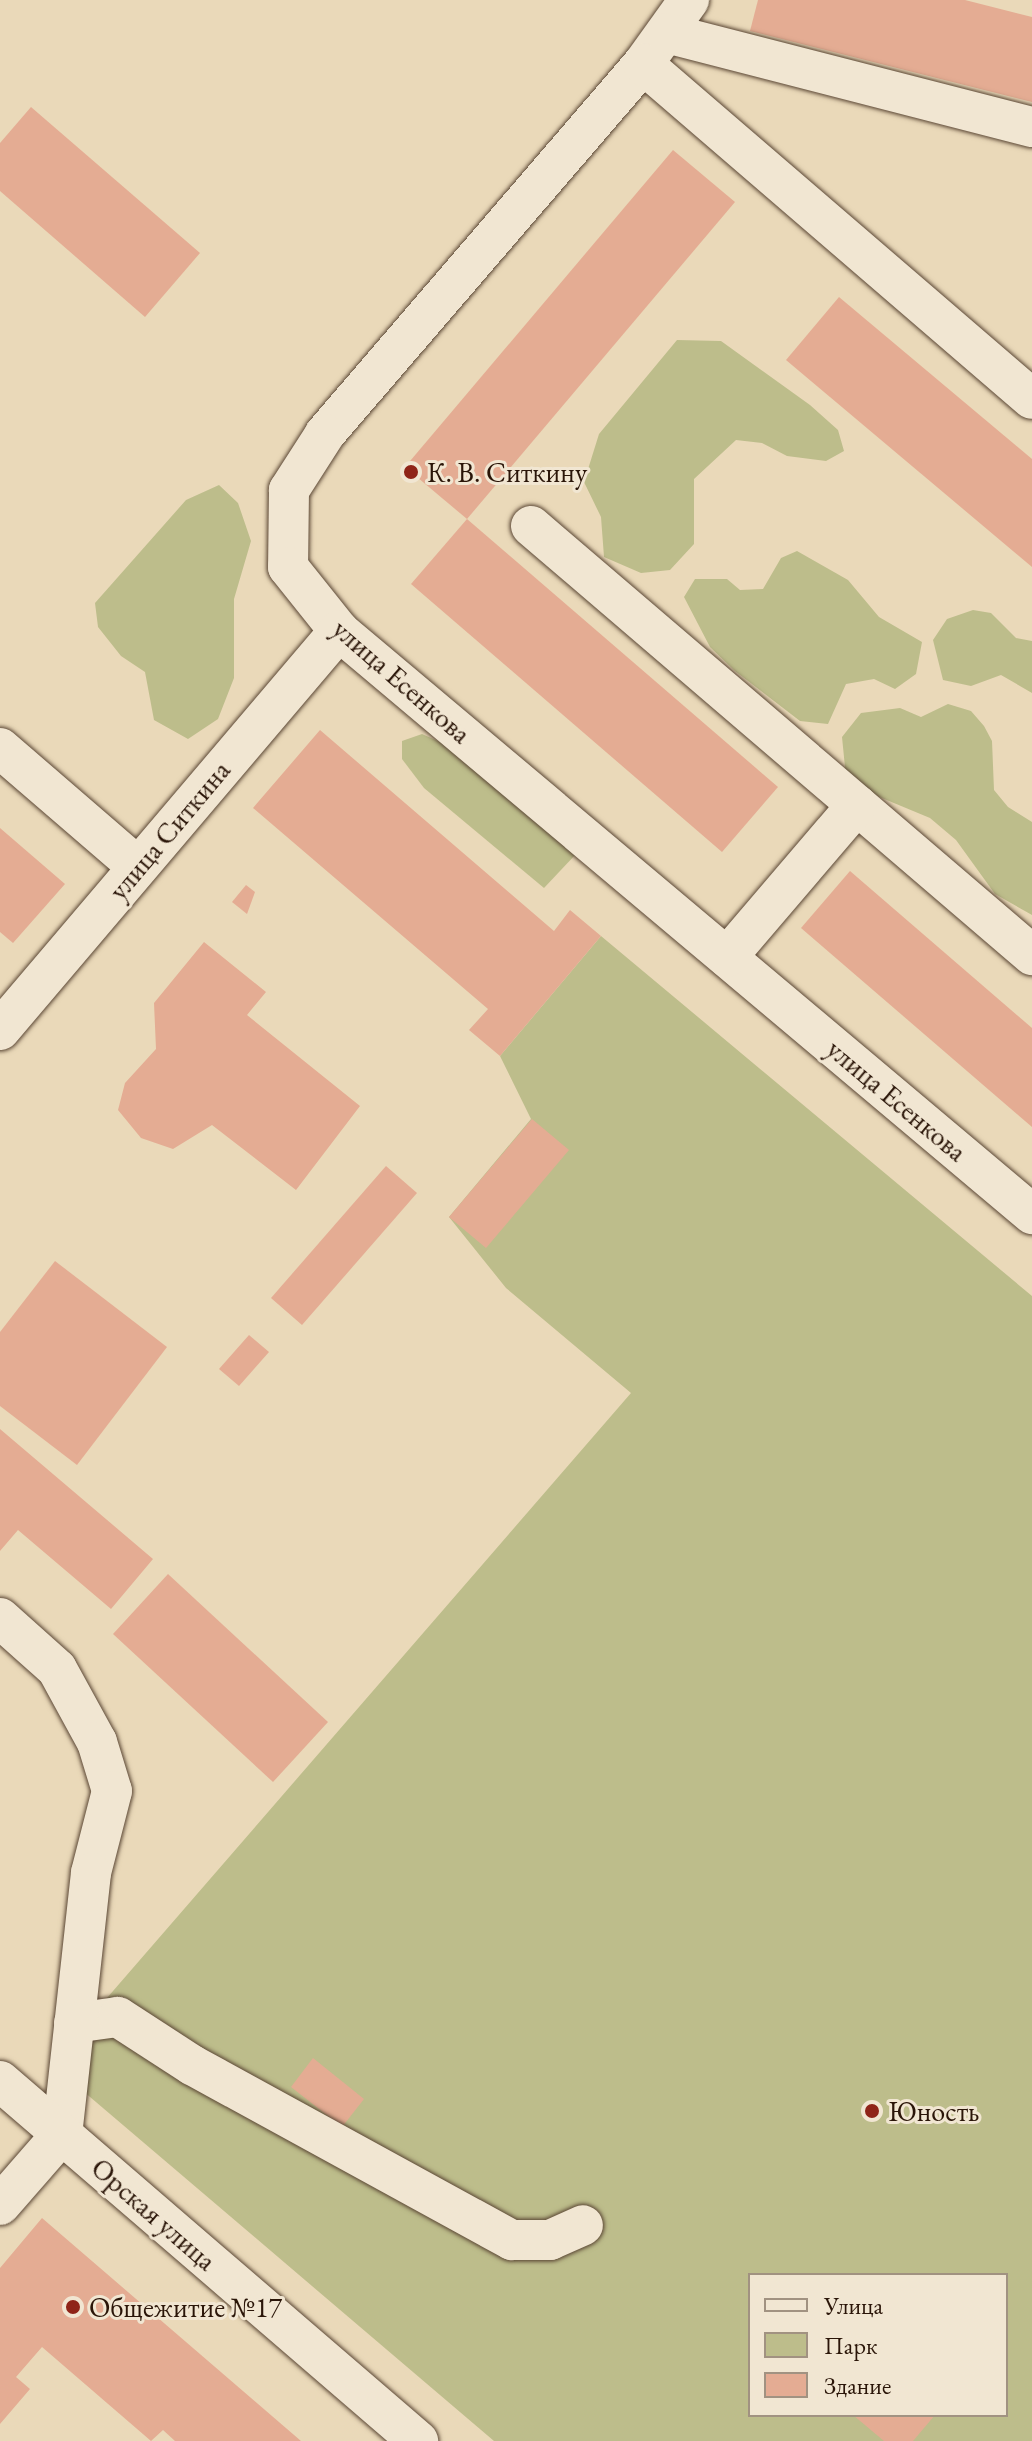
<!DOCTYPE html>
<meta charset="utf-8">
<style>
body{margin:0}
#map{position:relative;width:1032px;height:2441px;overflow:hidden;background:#ead9b9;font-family:"EB Garamond",serif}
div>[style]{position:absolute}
.green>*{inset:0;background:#bdbd8b}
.building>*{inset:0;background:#e4ac93}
.roads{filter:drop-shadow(0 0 2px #5a4634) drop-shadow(0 0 2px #5a4634)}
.minor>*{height:40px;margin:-20px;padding:0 20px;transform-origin:20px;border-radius:20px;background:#f1e6d2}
.dots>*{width:22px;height:22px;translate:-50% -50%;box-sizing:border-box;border:4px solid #f1e6d2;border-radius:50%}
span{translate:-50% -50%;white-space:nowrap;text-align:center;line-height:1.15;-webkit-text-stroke:6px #f1e6d2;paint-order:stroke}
.poi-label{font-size:28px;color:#2a1508}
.left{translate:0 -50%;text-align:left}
.street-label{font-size:28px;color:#2a1508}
.legend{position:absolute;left:748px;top:2273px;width:260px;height:144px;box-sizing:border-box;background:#f1e6d2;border:2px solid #a19281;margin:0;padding:10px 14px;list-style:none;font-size:24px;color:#2a1508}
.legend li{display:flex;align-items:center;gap:16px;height:40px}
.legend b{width:40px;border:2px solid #a19281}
</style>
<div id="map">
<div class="green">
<i style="clip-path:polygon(677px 340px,721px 341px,810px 405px,838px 430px,844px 451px,826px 461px,787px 456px,762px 443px,736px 440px,694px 479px,694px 544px,670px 570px,641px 573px,604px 557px,601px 517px,584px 482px,599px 434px)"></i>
<i style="clip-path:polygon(219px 485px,238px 503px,251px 541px,234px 599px,234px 678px,218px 719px,188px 739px,154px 720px,145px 672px,121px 656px,98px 627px,95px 603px,186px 500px)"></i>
<i style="clip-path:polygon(797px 551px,848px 580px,879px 617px,922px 642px,916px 674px,895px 689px,874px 679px,846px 684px,828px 724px,800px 721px,735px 671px,710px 647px,684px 597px,695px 579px,727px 579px,740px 590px,763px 589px,781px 558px)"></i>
<i style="clip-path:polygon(973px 610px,991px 613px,1016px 638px,1032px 641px,1032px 693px,1001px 675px,971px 686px,943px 680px,933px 640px,947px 619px)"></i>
<i style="clip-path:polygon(948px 704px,971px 711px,984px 726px,992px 741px,994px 790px,1008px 807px,1032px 822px,1032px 915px,995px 894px,956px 840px,930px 818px,865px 791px,846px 777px,842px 737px,861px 713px,900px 708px,921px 717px)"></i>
<i style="clip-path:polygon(422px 734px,449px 746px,576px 854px,544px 888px,424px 788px,402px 759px,402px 741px)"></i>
<i style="clip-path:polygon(evenodd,601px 936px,1032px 1296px,1032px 2441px,494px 2441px,83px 2091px,87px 2021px,631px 1393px,506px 1288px,449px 1217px,531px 1119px,500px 1056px,601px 936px,750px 2275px,1006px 2275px,1006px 2415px,750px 2415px,750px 2275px)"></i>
</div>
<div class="building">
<i style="clip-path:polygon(758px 0,965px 0,1032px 17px,1032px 102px,750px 31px)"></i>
<i style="clip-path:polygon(31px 107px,200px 253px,145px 317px,0 191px,0 143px)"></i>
<i style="clip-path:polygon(673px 150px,735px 202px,467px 519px,405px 467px)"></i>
<i style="clip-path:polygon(839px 297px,1032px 459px,1032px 567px,786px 360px)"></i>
<i style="clip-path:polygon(467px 519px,778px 787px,722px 852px,411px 584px)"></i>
<i style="clip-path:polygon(320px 730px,554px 931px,570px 910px,601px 936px,500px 1056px,469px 1030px,488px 1009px,253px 808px)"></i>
<i style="clip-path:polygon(0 828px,65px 884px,13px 943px,0 932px)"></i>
<i style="clip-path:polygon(850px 871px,1032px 1028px,1032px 1127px,801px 928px)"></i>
<i style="clip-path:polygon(246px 885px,255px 892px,247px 914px,232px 902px)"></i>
<i style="clip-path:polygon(204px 942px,266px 992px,247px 1015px,360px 1106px,296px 1190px,212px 1125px,173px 1149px,141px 1138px,118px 1110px,125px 1083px,156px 1049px,154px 1003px)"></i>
<i style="clip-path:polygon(532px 1119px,569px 1150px,486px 1248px,449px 1217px)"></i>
<i style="clip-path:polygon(386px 1166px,417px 1193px,302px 1325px,271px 1298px)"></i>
<i style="clip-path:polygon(55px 1261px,167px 1347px,77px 1465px,0 1406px,0 1332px)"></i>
<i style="clip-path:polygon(249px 1335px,269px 1352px,239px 1386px,219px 1369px)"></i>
<i style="clip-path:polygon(0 1429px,153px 1559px,111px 1609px,18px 1530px,0 1551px)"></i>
<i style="clip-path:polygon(168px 1574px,328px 1722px,273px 1782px,113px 1634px)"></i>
<i style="clip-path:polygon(313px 2058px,364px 2099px,342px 2127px,291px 2087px)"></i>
<i style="clip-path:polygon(42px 2218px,301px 2441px,175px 2441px,163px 2430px,151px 2441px,42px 2347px,16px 2377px,30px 2389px,0 2424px,0 2268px)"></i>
<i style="clip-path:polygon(853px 2415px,935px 2415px,913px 2441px,884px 2441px)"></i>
</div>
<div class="roads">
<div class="minor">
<i style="left:689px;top:0;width:79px;rotate:125.7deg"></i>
<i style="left:643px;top:64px;width:488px;rotate:130.7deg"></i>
<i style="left:325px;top:434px;width:67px;rotate:122.7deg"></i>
<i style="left:289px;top:490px;width:77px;rotate:90.7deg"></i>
<i style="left:288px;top:567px;width:82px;rotate:51.4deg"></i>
<i style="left:339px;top:631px;width:906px;rotate:40.07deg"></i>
<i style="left:666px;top:33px;width:378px;rotate:14.4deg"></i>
<i style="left:643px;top:64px;width:513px;rotate:40.73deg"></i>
<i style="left:531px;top:526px;width:660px;rotate:40.57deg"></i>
<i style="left:0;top:748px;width:182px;rotate:40.8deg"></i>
<i style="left:727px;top:957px;width:200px;rotate:-49.5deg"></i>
<i style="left:0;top:1030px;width:524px;rotate:-49.65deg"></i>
<i style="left:0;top:1618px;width:76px;rotate:41.8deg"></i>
<i style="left:57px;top:1669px;width:83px;rotate:61.3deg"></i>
<i style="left:97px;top:1742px;width:51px;rotate:73deg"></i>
<i style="left:112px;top:1791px;width:85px;rotate:104.4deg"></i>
<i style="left:91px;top:1873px;width:263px;rotate:96.3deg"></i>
<i style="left:62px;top:2134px;width:94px;rotate:131.1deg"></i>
<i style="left:74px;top:2023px;width:44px;rotate:-7.8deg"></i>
<i style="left:118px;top:2017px;width:88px;rotate:33deg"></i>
<i style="left:192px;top:2065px;width:365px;rotate:28.7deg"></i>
<i style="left:512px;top:2240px;width:38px"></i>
<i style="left:550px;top:2240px;width:36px;rotate:-24deg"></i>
<i style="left:0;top:2081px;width:552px;rotate:40.74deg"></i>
</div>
</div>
<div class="dots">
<i style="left:411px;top:472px;background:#8f2418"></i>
<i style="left:872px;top:2111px;background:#8f2418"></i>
<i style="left:73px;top:2307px;background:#8f2418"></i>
</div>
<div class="poi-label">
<span class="left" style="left:427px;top:472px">К. В. Ситкину</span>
<span class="left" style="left:888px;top:2111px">Юность</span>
<span class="left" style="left:89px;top:2307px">Общежитие №17</span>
</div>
<div class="street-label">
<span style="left:402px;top:681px;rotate:41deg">улица Есенкова</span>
<span style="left:169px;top:830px;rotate:-50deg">улица Ситкина</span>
<span style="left:897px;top:1100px;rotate:40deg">улица Есенкова</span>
<span style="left:154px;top:2214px;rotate:41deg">Орская улица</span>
</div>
<ul class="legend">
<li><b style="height:10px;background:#f1e6d2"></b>Улица</li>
<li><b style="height:22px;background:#bdbd8b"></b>Парк</li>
<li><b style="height:22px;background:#e4ac93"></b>Здание</li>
</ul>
</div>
